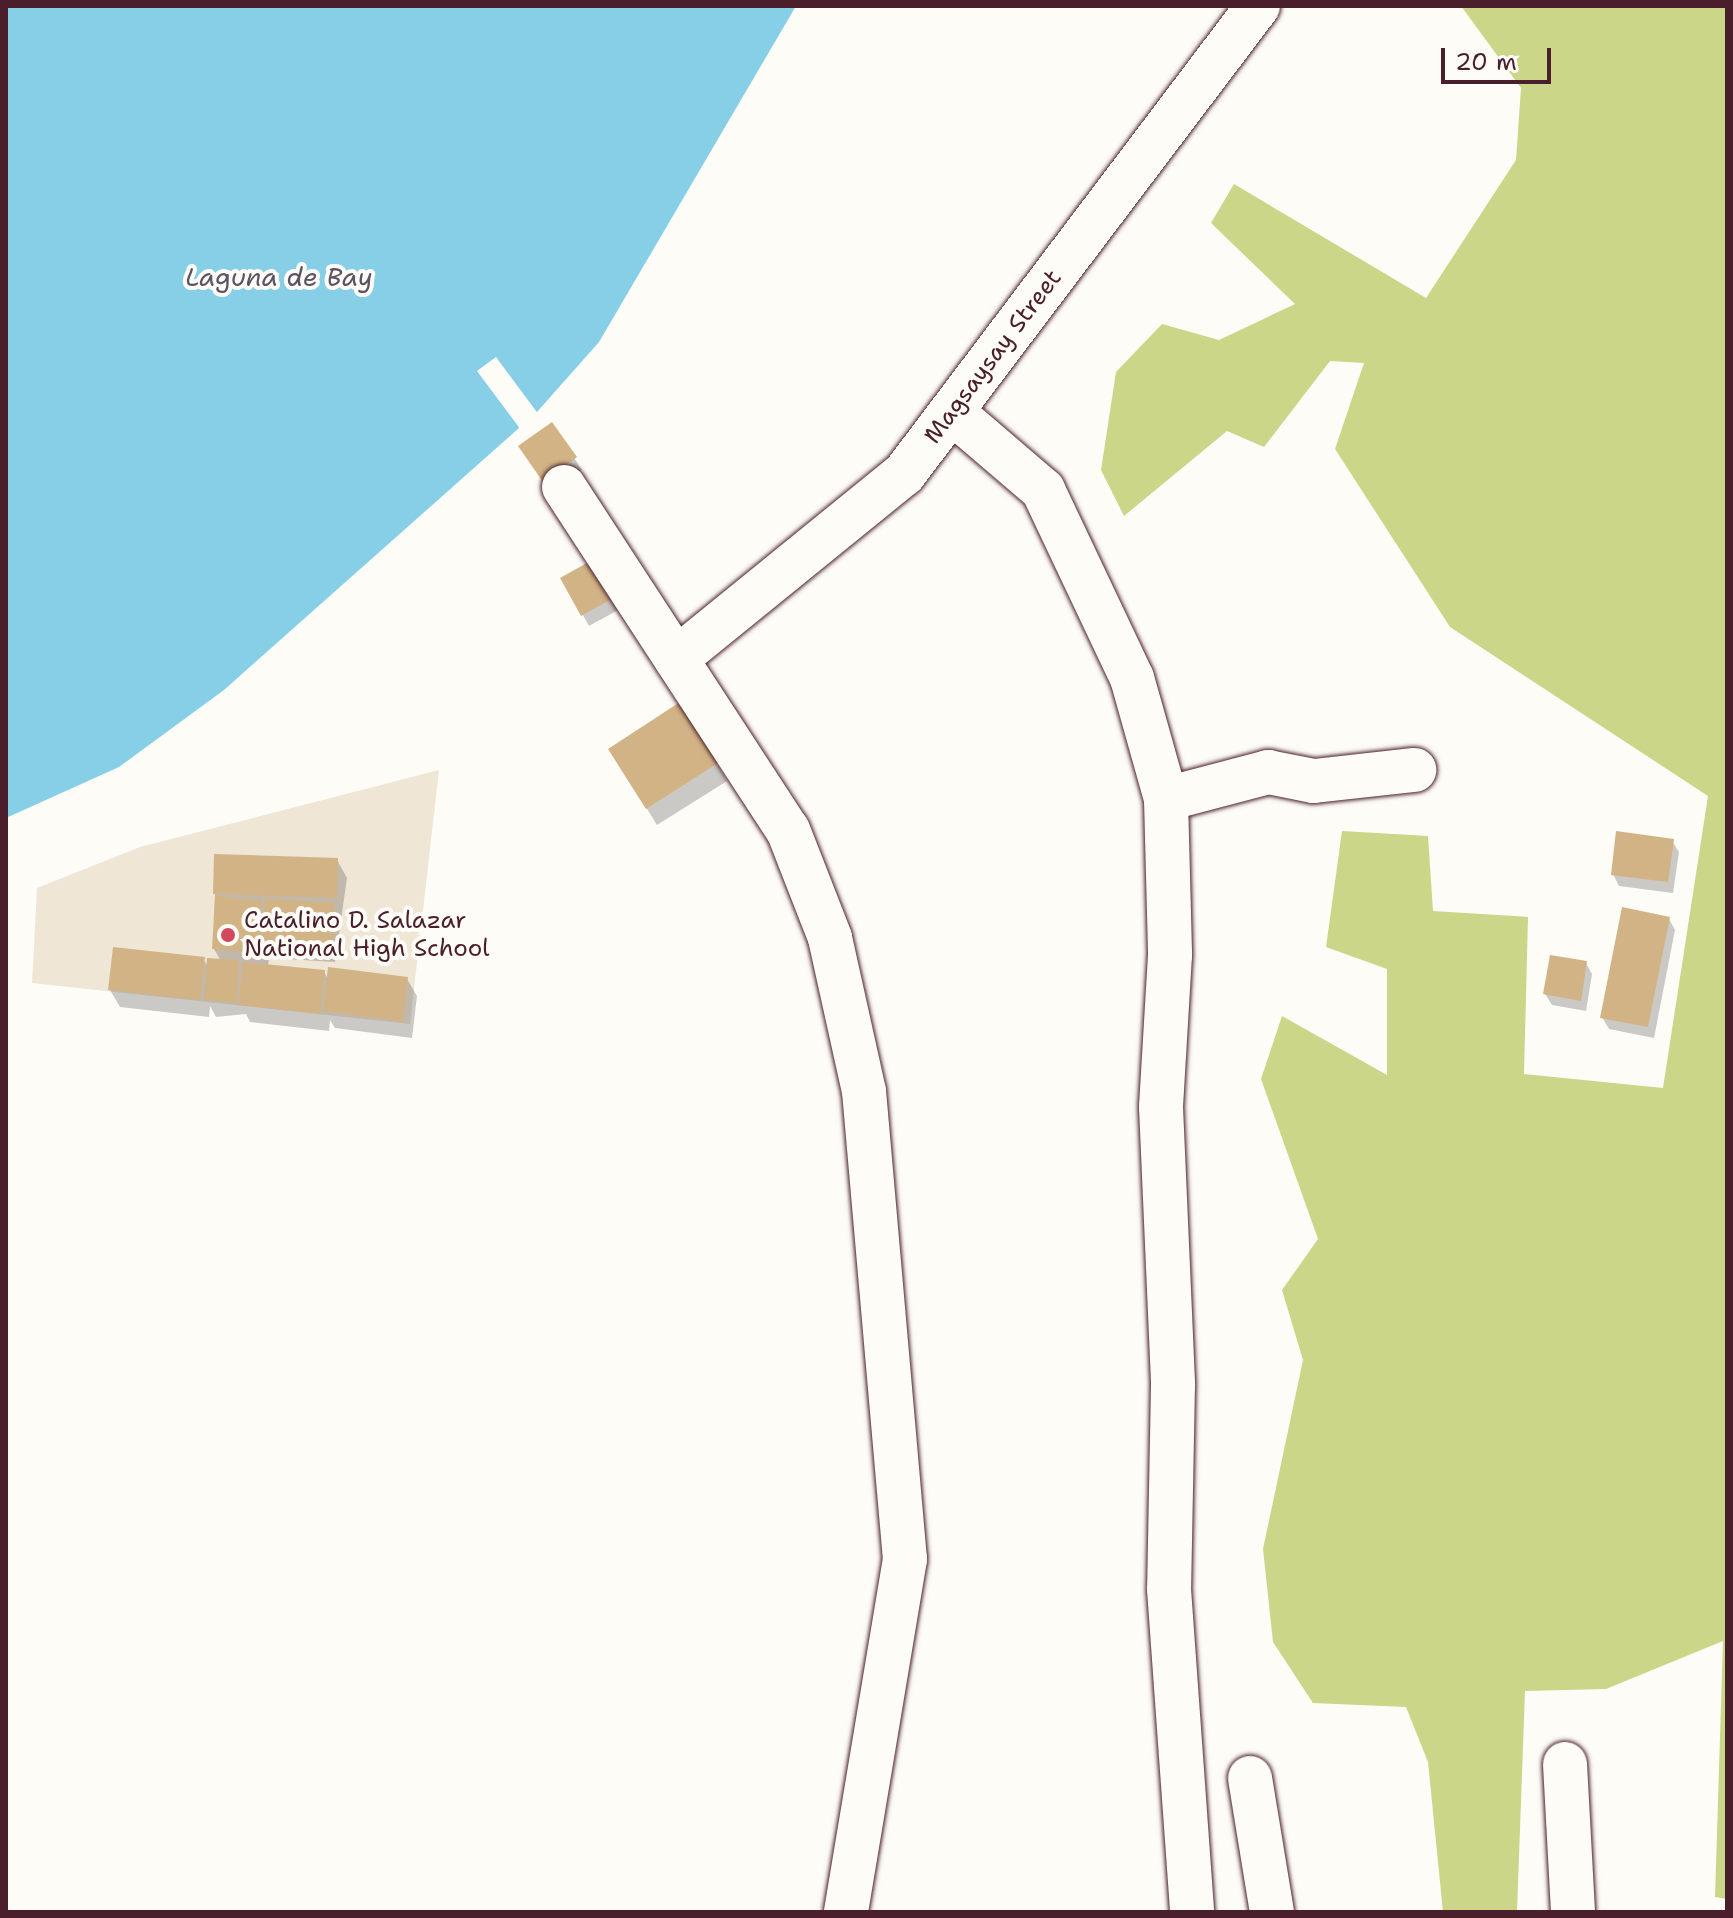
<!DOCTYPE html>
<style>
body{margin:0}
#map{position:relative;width:1733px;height:1918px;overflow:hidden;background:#fdfcf7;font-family:"Shantell Sans",sans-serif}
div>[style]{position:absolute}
.built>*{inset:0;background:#f0e6d5}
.green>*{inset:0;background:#ccd689}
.water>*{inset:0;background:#86cfe7}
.pier>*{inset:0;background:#fdfcf7}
.shadow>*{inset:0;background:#0003}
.building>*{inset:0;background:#d2b386}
.roads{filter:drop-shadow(0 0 2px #4a1f2b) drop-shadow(0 0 2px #4a1f2b)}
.minor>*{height:44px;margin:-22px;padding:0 22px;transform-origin:22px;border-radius:22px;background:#fdfcf7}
.dots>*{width:22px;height:22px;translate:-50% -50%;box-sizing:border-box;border:4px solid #fdfcf7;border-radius:50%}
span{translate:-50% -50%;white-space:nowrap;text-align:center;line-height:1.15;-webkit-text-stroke:8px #fdfcf7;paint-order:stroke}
.street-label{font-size:24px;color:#4a1f2b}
.poi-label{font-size:24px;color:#4a1f2b}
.left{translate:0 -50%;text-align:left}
.water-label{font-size:26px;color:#5c5463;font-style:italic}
.frame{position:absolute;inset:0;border:8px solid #4a1f2b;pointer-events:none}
.scale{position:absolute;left:1441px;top:48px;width:110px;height:36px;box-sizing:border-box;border:4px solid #4a1f2b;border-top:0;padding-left:10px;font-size:24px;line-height:28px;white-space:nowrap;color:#4a1f2b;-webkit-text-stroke:6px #fdfcf7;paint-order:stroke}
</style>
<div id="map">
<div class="built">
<i style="clip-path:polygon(439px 770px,410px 1024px,32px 983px,37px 888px,140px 847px)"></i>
</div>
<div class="green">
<i style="clip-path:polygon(1461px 6px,1727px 6px,1727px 1899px,1715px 1897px,1723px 1641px,1606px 1689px,1525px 1691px,1517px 1912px,1443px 1912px,1428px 1762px,1406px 1707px,1313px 1703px,1273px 1642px,1263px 1549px,1303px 1360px,1282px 1290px,1318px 1239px,1261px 1079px,1282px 1016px,1387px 1075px,1387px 969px,1326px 947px,1342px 831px,1428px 836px,1433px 911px,1528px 917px,1524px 1074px,1663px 1088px,1708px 796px,1450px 627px,1335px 449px,1364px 363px,1330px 361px,1264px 447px,1227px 431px,1124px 516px,1101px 470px,1116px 372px,1162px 324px,1219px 340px,1295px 304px,1211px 223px,1234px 184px,1426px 298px,1516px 160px,1521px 88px)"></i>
</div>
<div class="water">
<i style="clip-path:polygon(6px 6px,796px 6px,599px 342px,537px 412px,224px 690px,119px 767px,6px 818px)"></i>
</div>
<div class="pier">
<i style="clip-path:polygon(496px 357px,539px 415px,521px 430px,477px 371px)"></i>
</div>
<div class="shadow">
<i style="clip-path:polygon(552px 424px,582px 470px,551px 492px)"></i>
<i style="clip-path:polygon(563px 579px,629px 604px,589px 626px)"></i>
<i style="clip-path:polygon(717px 764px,727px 781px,657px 825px,621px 767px)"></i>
<i style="clip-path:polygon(1672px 841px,1679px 852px,1673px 893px,1619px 886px,1613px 874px)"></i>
<i style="clip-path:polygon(337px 860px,347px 878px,335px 962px,269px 958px,268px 966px,324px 972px,329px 981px,407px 979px,417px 996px,412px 1038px,335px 1028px,330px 1020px,329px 1031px,250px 1022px,246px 1014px,216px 1017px,210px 1006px,209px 1017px,120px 1007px,110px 990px,203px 959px,209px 968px,221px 961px,214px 949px,215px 894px)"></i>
<i style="clip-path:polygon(1669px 919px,1675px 930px,1654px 1038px,1609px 1029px,1602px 1017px)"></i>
<i style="clip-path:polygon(1586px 963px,1592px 974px,1586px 1011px,1552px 1005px,1545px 994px)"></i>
</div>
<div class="building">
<i style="clip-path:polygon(552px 422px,577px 457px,543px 482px,518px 446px)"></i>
<i style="clip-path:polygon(603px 554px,624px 592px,581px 616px,560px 578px)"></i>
<i style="clip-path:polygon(680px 702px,718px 763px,646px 809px,608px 749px)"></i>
<i style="clip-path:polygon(1616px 831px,1674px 839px,1668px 882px,1611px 875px)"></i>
<i style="clip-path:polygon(214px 854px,338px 858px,337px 898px,213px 894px)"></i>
<i style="clip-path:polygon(215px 896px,262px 900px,259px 953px,212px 949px)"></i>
<i style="clip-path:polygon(265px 898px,335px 903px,333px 958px,262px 953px)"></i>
<i style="clip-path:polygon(1622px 907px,1670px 917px,1648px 1027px,1600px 1018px)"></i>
<i style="clip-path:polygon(113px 947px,205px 957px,200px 1000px,108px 990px)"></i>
<i style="clip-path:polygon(1550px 955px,1587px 961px,1581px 1001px,1543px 994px)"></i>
<i style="clip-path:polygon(207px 958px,239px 960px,237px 1003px,204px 1000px)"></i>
<i style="clip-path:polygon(243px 962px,325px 970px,320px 1014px,238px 1005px)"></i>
<i style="clip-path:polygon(328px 967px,408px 977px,403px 1022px,323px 1011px)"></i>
</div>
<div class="roads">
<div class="minor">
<i style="left:952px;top:412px;width:120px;rotate:40.6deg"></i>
<i style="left:1043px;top:490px;width:208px;rotate:64.7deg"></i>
<i style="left:1132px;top:678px;width:126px;rotate:74.3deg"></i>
<i style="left:1166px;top:799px;width:156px;rotate:88.5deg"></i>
<i style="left:1170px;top:955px;width:152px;rotate:93.4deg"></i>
<i style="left:1161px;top:1107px;width:278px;rotate:87.5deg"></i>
<i style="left:1173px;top:1385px;width:204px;rotate:91.1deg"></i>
<i style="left:1169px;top:1589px;width:324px;rotate:85.9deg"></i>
<i style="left:564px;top:487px;width:410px;rotate:56.9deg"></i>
<i style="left:788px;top:830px;width:116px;rotate:68.7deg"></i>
<i style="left:830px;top:938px;width:157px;rotate:77.5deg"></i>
<i style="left:864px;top:1091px;width:470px;rotate:85deg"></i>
<i style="left:905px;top:1559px;width:358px;rotate:99.5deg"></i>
<i style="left:676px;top:659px;width:294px;rotate:-39.1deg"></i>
<i style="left:904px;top:474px;width:587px;rotate:-52.9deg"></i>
<i style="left:1166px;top:799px;width:106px;rotate:-14.8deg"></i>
<i style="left:1268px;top:772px;width:47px;rotate:11.1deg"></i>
<i style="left:1314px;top:781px;width:101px;rotate:-6.3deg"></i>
<i style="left:1565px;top:1764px;width:148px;rotate:86.9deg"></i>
<i style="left:1250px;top:1778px;width:136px;rotate:80.7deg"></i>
</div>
</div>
<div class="dots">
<i style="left:228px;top:935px;background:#d1495b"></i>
</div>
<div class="street-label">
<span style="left:993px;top:357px;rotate:-53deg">Magsaysay Street</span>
</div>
<div class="poi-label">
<span class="left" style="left:244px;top:935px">Catalino D. Salazar<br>National High School</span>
</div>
<div class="water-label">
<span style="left:279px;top:277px">Laguna de Bay</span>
</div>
<div class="frame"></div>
<div class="scale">20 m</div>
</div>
